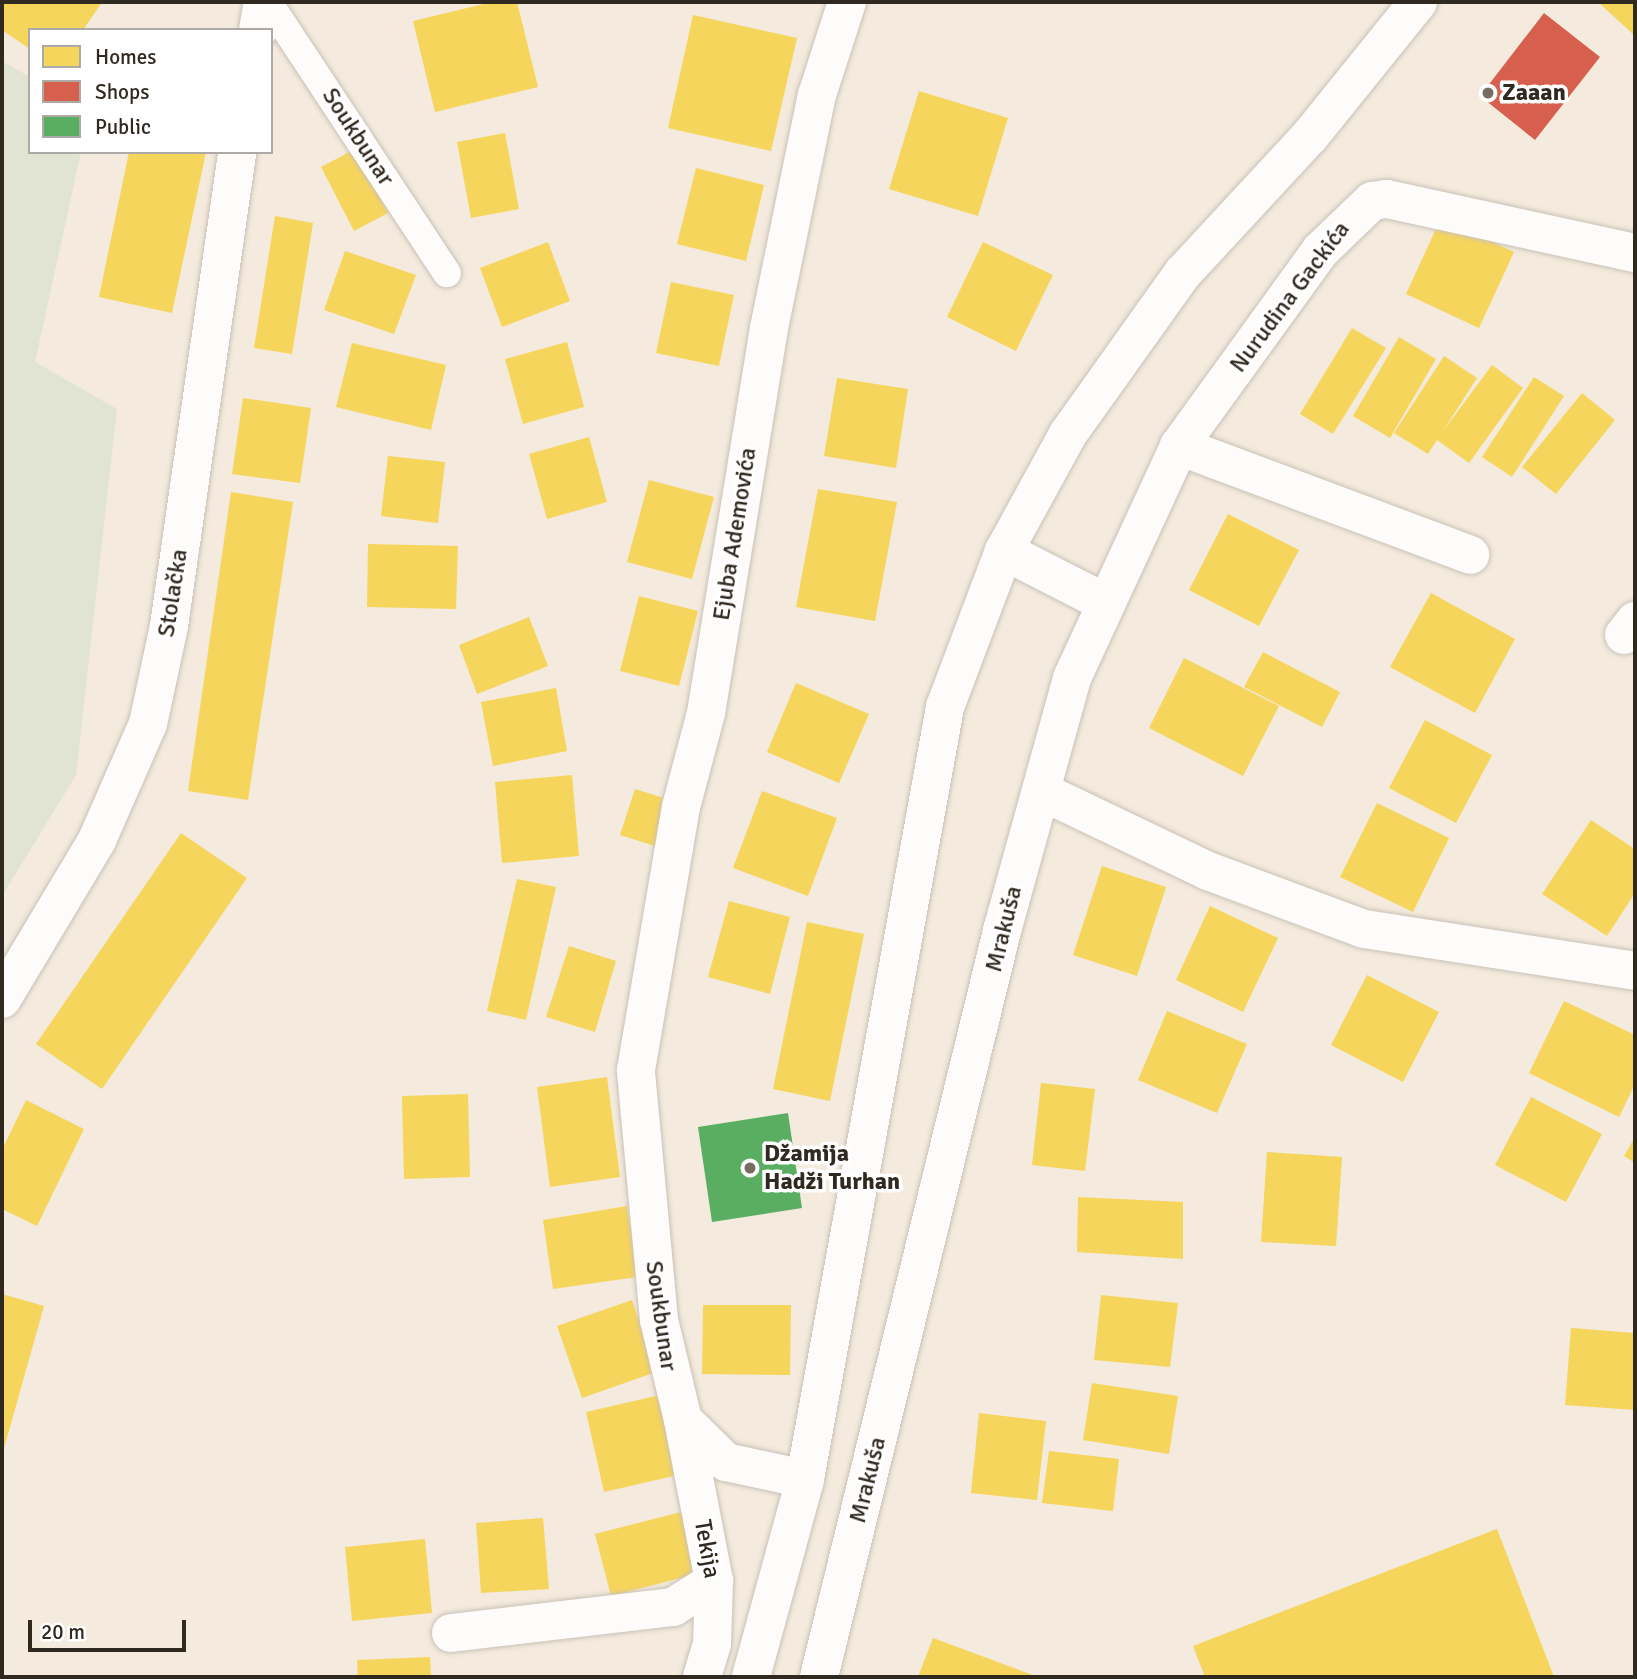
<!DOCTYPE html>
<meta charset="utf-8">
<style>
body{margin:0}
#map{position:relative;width:1637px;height:1679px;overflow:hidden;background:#f4eadd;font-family:Signika,sans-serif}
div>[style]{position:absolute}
.green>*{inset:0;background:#e1e4d2}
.homes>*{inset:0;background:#f6d55c}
.shops>*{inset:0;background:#d6604d}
.public>*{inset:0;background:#5aae61}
.roads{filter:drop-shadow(0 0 2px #c9c1b7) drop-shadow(0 0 2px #c9c1b7)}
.service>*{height:28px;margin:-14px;padding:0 14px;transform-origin:14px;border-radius:14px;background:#fdfcfa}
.minor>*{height:38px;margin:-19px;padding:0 19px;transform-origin:19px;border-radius:19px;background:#fdfcfa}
.primary>*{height:38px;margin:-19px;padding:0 19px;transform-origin:19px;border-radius:19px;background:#fdfcfa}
.dots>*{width:19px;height:19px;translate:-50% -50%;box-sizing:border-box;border:4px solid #fff;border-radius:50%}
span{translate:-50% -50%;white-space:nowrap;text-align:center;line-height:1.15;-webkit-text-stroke:7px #fff;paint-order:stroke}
.poi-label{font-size:24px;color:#302920;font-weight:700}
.left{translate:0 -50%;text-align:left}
.street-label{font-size:24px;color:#302920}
.frame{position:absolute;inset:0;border:4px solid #302920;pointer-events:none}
.legend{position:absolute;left:28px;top:28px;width:245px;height:126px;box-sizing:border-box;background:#fff;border:2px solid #aca9a6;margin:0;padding:9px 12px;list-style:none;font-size:21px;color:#302920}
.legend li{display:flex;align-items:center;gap:14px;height:35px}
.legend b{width:35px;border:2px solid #aca9a6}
.scale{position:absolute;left:28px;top:1620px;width:158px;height:32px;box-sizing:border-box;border:4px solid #302920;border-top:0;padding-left:9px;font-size:21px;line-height:24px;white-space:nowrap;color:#302920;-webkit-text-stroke:5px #fff;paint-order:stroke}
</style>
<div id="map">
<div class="green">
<i style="clip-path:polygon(2px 61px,30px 77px,30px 152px,81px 152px,35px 362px,117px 409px,76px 775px,2px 896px)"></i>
</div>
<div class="homes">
<i style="clip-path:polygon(2px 2px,102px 2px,83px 30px,30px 30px,30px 49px,2px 30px)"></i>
<i style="clip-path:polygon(492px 2px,517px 2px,538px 87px,435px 112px,413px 21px)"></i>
<i style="clip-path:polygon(1598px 2px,1635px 2px,1635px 36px)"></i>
<i style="clip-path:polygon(693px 15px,797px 38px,771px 151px,668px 128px)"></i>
<i style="clip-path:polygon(919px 91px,1008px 118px,978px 216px,889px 189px)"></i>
<i style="clip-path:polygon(505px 133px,519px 209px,471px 218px,457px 142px)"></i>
<i style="clip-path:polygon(355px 149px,388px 213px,354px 231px,321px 167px)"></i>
<i style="clip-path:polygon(129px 152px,206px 152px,172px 313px,99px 297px)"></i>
<i style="clip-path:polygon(696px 168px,764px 185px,746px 261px,677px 244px)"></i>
<i style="clip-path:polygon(275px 216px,313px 223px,292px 354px,254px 348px)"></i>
<i style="clip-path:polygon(1441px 218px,1514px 252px,1479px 328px,1406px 294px)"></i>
<i style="clip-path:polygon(548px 242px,570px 301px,502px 327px,480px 268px)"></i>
<i style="clip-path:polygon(983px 242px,1053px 275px,1016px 351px,947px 317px)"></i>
<i style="clip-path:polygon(345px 251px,416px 275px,394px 334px,324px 310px)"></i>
<i style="clip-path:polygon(671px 282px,734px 295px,719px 366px,656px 353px)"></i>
<i style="clip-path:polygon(1352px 328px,1386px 348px,1333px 434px,1300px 414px)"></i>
<i style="clip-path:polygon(1399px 337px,1436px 359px,1390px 438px,1353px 416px)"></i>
<i style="clip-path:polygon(567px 342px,584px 407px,523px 424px,505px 359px)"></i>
<i style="clip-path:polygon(352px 343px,446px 365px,431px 430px,336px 407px)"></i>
<i style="clip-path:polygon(1444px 356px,1477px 378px,1443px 431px,1492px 365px,1523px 388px,1469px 463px,1437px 440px,1428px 454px,1394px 433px)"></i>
<i style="clip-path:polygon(1534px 377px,1564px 396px,1512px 477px,1482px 457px)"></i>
<i style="clip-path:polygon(837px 378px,908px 389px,896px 468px,824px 456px)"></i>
<i style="clip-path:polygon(1582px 393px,1615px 420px,1556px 494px,1522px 467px)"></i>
<i style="clip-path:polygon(243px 398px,311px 408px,300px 483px,232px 474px)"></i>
<i style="clip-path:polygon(589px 437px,607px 502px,547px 519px,529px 454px)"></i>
<i style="clip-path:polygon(388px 456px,445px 462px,438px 523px,381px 516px)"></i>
<i style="clip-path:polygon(649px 480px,714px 497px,692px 579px,627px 562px)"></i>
<i style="clip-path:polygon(818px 489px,897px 502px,875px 621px,796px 607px)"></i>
<i style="clip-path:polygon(231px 492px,293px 502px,248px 800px,188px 791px)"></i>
<i style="clip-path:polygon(1228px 514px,1299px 550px,1259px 626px,1189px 590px)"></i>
<i style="clip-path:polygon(368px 544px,458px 546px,456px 609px,367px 607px)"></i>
<i style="clip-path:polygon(1431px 593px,1515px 639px,1475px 713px,1390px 667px)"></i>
<i style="clip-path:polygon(639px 596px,698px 611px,679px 686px,620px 671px)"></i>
<i style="clip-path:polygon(529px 617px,548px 666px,477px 694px,459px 645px)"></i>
<i style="clip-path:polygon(1263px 652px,1340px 692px,1322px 727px,1244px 687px)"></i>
<i style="clip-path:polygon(1184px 658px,1279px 706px,1243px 776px,1149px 728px)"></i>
<i style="clip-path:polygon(796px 683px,869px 714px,839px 783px,767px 752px)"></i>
<i style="clip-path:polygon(556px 688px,567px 751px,493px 766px,481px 702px)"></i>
<i style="clip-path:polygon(1425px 720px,1492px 755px,1456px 823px,1389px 788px)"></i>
<i style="clip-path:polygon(572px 775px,579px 856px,502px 863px,495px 782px)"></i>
<i style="clip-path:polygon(635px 789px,670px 800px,655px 846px,620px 835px)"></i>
<i style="clip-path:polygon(762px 791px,837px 818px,808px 896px,733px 868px)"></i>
<i style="clip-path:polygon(1377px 803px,1449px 838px,1413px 912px,1340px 877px)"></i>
<i style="clip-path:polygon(1591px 820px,1635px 849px,1635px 893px,1607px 936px,1542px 894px)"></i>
<i style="clip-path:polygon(181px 833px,247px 878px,102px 1089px,36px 1044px)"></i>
<i style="clip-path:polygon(1102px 866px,1166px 887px,1137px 976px,1073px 955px)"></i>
<i style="clip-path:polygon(517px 879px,556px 887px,526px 1020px,487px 1011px)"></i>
<i style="clip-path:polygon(729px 901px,790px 917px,770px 994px,708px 977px)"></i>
<i style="clip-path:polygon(1210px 906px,1278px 938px,1243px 1012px,1176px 980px)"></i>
<i style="clip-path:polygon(807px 922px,864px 934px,830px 1101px,773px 1089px)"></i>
<i style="clip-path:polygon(569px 946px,616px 961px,595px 1032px,546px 1017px)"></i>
<i style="clip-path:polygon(1367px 975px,1439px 1012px,1403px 1082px,1331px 1045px)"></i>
<i style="clip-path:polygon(1564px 1001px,1635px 1035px,1635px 1084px,1619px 1117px,1529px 1073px)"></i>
<i style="clip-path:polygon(1167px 1011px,1247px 1044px,1217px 1113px,1138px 1080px)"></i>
<i style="clip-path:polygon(607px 1077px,620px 1177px,550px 1187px,537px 1087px)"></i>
<i style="clip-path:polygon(1041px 1083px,1095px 1089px,1085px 1171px,1032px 1165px)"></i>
<i style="clip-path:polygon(468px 1094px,470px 1177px,404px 1179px,402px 1096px)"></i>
<i style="clip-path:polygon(1531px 1097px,1602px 1134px,1566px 1202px,1495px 1165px)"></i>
<i style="clip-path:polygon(26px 1100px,84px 1129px,37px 1226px,2px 1209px,2px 1150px)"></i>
<i style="clip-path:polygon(1635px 1137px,1635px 1163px,1624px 1156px)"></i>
<i style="clip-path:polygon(1267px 1152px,1342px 1157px,1336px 1246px,1261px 1242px)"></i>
<i style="clip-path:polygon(1078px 1197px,1183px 1202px,1183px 1259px,1077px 1252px)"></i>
<i style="clip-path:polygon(627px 1206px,637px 1277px,553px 1289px,543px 1220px)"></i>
<i style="clip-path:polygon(2px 1294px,44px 1306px,3px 1452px,2px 1452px)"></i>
<i style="clip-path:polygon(1101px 1295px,1178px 1303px,1170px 1367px,1094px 1360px)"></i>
<i style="clip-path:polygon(632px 1300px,656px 1372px,582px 1398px,557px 1326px)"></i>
<i style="clip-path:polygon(703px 1305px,791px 1305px,790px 1375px,702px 1374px)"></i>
<i style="clip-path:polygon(1571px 1328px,1635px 1333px,1635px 1410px,1565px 1405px)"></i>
<i style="clip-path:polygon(1092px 1383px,1178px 1396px,1169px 1454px,1083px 1440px)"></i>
<i style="clip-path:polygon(660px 1395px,678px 1475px,604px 1492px,586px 1412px)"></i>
<i style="clip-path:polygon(979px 1413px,1046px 1421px,1037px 1500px,971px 1493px)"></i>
<i style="clip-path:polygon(1049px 1451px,1119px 1459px,1113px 1511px,1042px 1503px)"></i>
<i style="clip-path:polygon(685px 1511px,700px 1573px,611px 1596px,595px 1534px)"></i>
<i style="clip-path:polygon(543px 1518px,549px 1589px,481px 1593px,476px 1523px)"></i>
<i style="clip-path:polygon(1497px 1529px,1554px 1677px,1205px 1677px,1193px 1646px)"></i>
<i style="clip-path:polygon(425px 1539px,432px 1613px,352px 1621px,345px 1547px)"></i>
<i style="clip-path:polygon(933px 1638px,1038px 1677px,918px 1677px)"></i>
<i style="clip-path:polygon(430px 1657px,431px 1677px,358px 1677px,357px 1660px)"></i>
</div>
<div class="shops">
<i style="clip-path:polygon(1544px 13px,1600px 57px,1535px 140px,1480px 96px)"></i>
</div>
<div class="public">
<i style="clip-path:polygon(788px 1113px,802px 1208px,712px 1222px,698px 1127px)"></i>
</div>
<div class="roads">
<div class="service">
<i style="left:268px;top:2px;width:325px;rotate:56.6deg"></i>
</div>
<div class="minor">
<i style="left:258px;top:30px;width:28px;rotate:-80deg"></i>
<i style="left:1179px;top:446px;width:311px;rotate:20.5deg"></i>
<i style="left:1004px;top:551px;width:112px;rotate:27deg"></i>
<i style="left:1624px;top:635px;width:18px;rotate:-52deg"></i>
<i style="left:1041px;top:791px;width:185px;rotate:25.6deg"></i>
<i style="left:1208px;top:871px;width:166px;rotate:20.4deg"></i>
<i style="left:1364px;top:929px;width:274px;rotate:8.8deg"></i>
<i style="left:2px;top:999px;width:185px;rotate:-59.1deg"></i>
<i style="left:97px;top:840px;width:127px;rotate:-66.3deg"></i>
<i style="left:148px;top:724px;width:100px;rotate:-77.9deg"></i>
<i style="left:169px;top:626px;width:479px;rotate:-81.8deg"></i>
<i style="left:683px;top:1420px;width:164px;rotate:79.1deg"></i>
<i style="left:714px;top:1581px;width:63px;rotate:91.8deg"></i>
<i style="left:712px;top:1644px;width:34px;rotate:107deg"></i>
<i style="left:805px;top:1479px;width:81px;rotate:-167.9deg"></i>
<i style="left:726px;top:1462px;width:60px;rotate:-135.7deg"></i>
<i style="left:683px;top:1420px;width:103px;rotate:-103.5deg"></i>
<i style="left:659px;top:1320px;width:251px;rotate:-95.3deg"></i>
<i style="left:636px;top:1070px;width:267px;rotate:-80.3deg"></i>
<i style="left:681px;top:807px;width:97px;rotate:-75.1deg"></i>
<i style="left:706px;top:713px;width:390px;rotate:-80.7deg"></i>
<i style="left:769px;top:328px;width:238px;rotate:-78.4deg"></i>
<i style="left:817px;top:95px;width:98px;rotate:-72.1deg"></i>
<i style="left:451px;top:1633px;width:224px;rotate:-6.7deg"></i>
<i style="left:673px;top:1607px;width:49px;rotate:-32.4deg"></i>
<i style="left:819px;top:1677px;width:772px;rotate:-76.22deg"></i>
<i style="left:1003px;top:927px;width:258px;rotate:-74.5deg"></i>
<i style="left:1072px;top:678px;width:255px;rotate:-65.2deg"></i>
<i style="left:1179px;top:446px;width:241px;rotate:-54.1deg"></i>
<i style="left:1320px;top:251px;width:72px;rotate:-43.9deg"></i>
<i style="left:1372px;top:201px;width:15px;rotate:-8deg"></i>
<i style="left:1387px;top:199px;width:254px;rotate:12.3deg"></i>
</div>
<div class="primary">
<i style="left:751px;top:1677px;width:205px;rotate:-74.7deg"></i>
<i style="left:805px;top:1479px;width:785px;rotate:-79.72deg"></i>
<i style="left:945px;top:707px;width:167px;rotate:-69.3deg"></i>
<i style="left:1004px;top:551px;width:133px;rotate:-61.3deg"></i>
<i style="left:1068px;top:434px;width:198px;rotate:-54.5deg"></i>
<i style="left:1183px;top:273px;width:187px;rotate:-47.2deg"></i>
<i style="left:1310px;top:136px;width:172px;rotate:-51.1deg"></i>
</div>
</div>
<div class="dots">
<i style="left:1488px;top:93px;background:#756d62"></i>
<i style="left:750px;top:1168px;background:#756d62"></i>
</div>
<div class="poi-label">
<span class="left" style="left:1502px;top:93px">Zaaan</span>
<span class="left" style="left:764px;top:1168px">Džamija<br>Hadži Turhan</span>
</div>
<div class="street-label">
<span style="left:358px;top:137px;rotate:57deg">Soukbunar</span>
<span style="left:1290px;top:297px;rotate:-53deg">Nurudina Gackića</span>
<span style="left:735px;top:534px;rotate:-81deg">Ejuba Ademovića</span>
<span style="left:173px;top:593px;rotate:-81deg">Stolačka</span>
<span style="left:1004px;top:929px;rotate:-76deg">Mrakuša</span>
<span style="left:661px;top:1316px;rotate:82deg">Soukbunar</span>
<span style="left:868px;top:1480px;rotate:-76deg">Mrakuša</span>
<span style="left:707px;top:1549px;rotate:80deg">Tekija</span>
</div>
<div class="frame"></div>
<ul class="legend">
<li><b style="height:19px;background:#f6d55c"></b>Homes</li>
<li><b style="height:19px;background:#d6604d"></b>Shops</li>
<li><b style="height:19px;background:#5aae61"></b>Public</li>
</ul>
<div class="scale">20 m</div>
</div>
